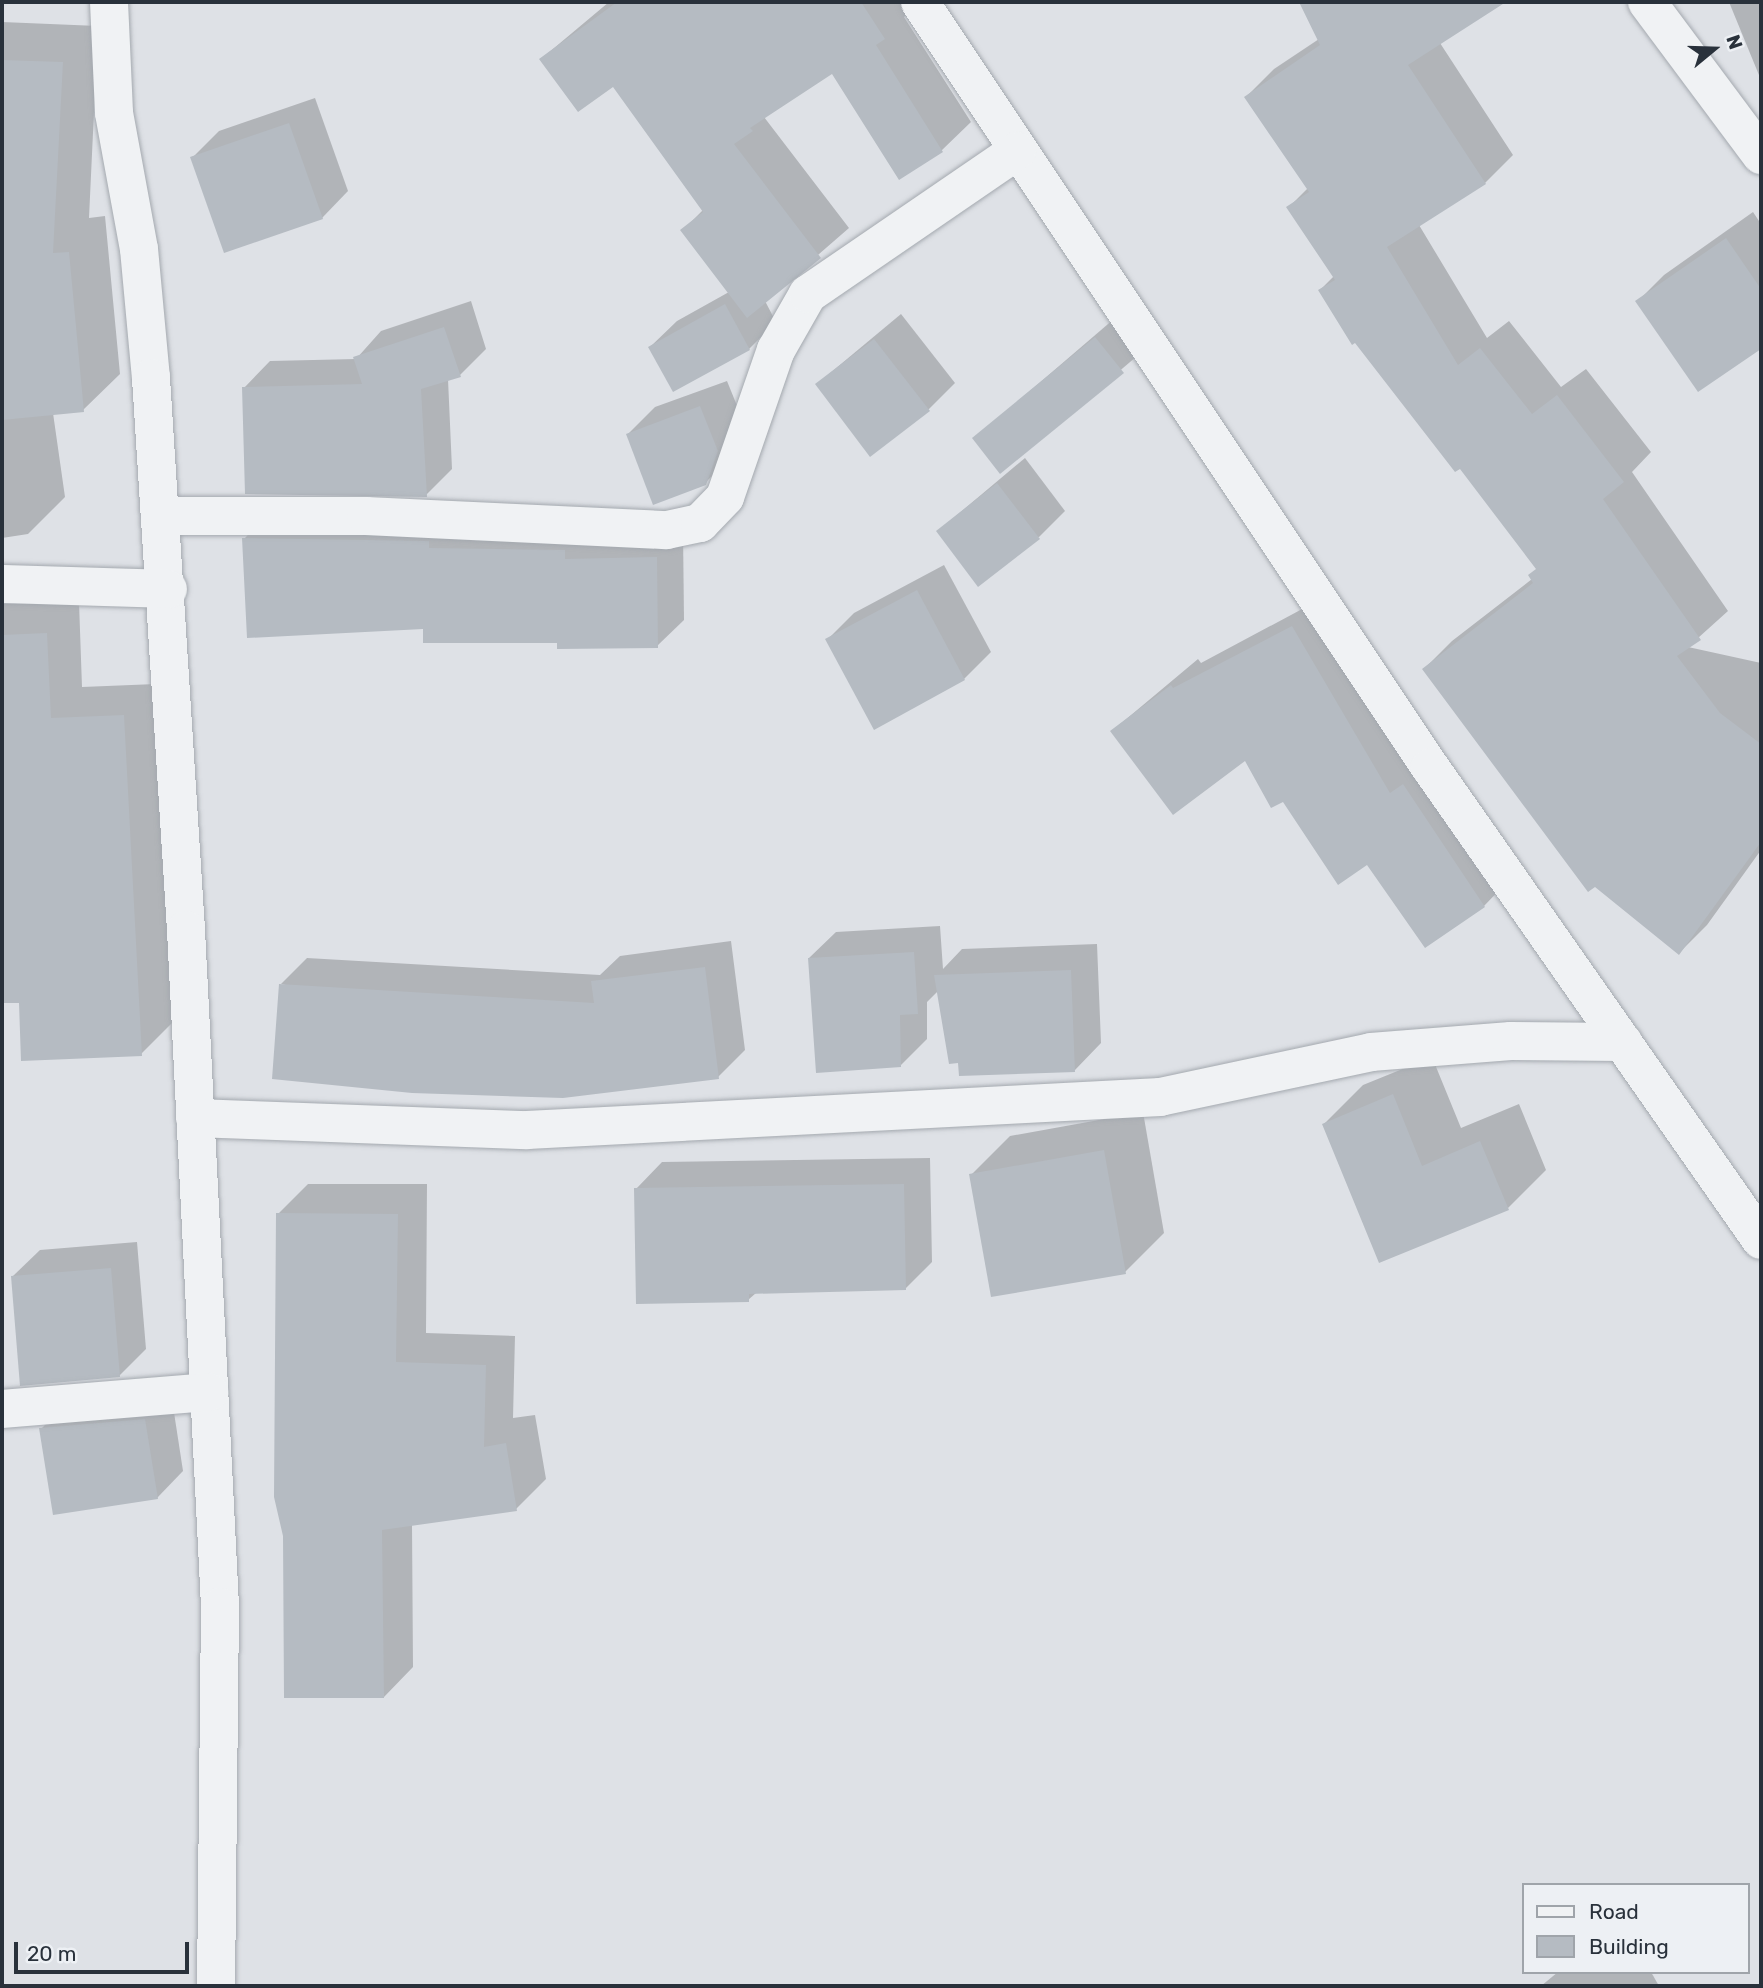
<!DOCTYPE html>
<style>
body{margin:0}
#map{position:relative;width:1763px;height:1988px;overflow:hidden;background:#dee1e6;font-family:Rubik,sans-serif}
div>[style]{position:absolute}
.shadow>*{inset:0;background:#0003}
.building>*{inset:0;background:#b5bbc2}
.roads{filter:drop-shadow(0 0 2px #a4a9af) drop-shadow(0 0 2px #a4a9af)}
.street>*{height:38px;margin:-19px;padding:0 19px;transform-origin:19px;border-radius:19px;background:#f0f2f4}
span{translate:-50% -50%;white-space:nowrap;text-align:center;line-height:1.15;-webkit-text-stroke:6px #edf0f4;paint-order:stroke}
.frame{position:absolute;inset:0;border:4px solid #29313b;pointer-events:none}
.legend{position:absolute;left:1522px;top:1883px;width:228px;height:91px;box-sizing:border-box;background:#edf0f4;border:2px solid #9fa4aa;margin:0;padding:9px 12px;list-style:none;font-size:21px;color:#29313b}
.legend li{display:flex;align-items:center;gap:14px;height:35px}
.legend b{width:35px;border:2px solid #9fa4aa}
.north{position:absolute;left:1679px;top:14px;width:70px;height:70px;-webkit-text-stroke:5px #edf0f4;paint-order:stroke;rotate:71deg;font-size:19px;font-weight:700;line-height:28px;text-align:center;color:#29313b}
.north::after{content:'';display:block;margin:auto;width:24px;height:32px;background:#29313b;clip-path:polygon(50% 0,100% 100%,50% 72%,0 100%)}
.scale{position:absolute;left:14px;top:1942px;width:175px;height:32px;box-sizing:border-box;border:4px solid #29313b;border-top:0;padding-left:9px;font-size:21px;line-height:24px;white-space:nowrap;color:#29313b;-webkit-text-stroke:5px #edf0f4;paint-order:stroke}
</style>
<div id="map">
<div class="shadow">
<i style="clip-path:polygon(609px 2px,908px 2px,913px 9px,904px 17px,971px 122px,942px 150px,900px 178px,832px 72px,764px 117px,849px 228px,765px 301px,776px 322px,749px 349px,674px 390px,650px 347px,677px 321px,729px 292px,682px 231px,703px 210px,613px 84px,541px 59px)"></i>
<i style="clip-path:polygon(1301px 2px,1503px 2px,1440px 43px,1513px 155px,1485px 183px,1419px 225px,1487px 338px,1509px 321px,1561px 387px,1586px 369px,1651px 452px,1632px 472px,1728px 611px,1688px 647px,1761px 663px,1761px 850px,1707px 925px,1679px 953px,1424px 669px,1452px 641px,1532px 579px,1538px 567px,1320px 290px,1334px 276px,1288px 208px,1308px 188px,1246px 97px,1274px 69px,1319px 39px)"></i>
<i style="clip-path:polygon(1729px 2px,1761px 2px,1761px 80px)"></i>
<i style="clip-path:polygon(2px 22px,98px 26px,89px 218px,105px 216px,120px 374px,83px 410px,53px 413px,65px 497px,28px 534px,2px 538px)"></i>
<i style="clip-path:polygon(315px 98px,348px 191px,322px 218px,192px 158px,219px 131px)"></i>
<i style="clip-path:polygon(1753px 212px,1761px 224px,1761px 347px,1699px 390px,1638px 301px,1664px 275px)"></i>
<i style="clip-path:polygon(471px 301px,486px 349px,460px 375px,448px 379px,452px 469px,426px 495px,244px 388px,270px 361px,356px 359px,381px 331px)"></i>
<i style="clip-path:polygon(1122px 312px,1150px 345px,1001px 472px,974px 439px)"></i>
<i style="clip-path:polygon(901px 314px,955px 383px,928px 410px,817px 384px)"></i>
<i style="clip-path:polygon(727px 381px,744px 423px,732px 456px,705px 483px,628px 434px,655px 407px)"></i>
<i style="clip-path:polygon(1025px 458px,1065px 511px,1039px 537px,938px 531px)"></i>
<i style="clip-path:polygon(270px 512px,683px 531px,684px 620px,657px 646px,425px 627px,244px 539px)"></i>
<i style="clip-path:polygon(944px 565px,991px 652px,964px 679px,828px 639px,854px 613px)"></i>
<i style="clip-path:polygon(1319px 600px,1510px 879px,1484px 906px,1368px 862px,1283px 799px,1245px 759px,1112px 731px,1198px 659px,1201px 663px)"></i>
<i style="clip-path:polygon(79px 602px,82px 687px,156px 684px,173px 1022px,141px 1054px,20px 1001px,2px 1002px,2px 604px)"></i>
<i style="clip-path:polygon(940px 926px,943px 969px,962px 949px,1097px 944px,1101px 1043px,1075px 1070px,960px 1062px,938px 991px,927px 1002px,927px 1039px,901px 1065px,809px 958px,836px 932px)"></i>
<i style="clip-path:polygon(731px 941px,745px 1050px,718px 1077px,281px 984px,307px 958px,600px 975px,620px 956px)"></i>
<i style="clip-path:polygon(1432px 1057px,1461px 1128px,1519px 1104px,1546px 1170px,1508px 1208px,1324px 1124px,1363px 1085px)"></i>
<i style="clip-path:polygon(1143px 1112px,1164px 1233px,1125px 1272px,971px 1175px,1010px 1136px)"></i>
<i style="clip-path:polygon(930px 1158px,932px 1262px,905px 1289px,756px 1293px,748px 1300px,636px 1189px,662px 1162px)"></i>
<i style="clip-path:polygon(308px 1184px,427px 1184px,426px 1333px,515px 1336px,513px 1418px,535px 1415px,546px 1479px,516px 1509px,412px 1524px,413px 1667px,384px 1697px,278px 1214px)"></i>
<i style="clip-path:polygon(137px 1242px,146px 1349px,119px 1376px,13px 1276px,40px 1250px)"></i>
<i style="clip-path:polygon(171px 1393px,183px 1471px,157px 1498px,41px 1429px,68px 1402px)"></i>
<i style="clip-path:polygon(1558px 1972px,1651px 1972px,1659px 1986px,1541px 1986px)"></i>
</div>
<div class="building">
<i style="clip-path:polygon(617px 2px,861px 2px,885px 39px,876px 45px,943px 152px,899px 180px,832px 74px,750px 128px,753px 131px,734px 144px,821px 258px,747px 318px,680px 230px,703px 212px,613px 87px,578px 112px,539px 59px)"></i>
<i style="clip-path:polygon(1299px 2px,1506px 2px,1408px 65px,1486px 184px,1387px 247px,1458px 365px,1480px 348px,1532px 414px,1557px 395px,1624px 482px,1603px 499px,1701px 640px,1677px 656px,1720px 713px,1761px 744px,1761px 842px,1679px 955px,1595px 887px,1588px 892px,1422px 669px,1533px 583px,1528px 575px,1536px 569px,1460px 469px,1455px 472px,1355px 343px,1352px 345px,1318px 290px,1335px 280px,1286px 207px,1309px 192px,1244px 97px,1320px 45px)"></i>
<i style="clip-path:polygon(2px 60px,63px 62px,53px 253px,69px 252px,84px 412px,2px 420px)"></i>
<i style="clip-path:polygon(289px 123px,323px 219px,224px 253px,190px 157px)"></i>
<i style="clip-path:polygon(1726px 238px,1761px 289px,1761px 349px,1698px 392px,1635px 301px)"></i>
<i style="clip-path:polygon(725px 304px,750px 350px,673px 392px,648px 347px)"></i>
<i style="clip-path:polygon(444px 327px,461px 377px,421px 389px,427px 497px,245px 494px,242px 387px,362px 384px,353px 357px)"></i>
<i style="clip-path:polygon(1095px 337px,1124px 373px,1000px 474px,972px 438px)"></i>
<i style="clip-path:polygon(874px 339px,930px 411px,870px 457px,815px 384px)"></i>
<i style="clip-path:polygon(700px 406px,718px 451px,706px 485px,653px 505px,626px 434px)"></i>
<i style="clip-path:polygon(997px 483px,1040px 539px,978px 587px,936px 531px)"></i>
<i style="clip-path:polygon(242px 538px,429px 541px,429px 548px,565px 550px,565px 559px,657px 557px,658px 648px,557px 649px,557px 643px,423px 643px,423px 629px,247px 638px)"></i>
<i style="clip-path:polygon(917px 590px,965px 680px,874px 730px,825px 639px)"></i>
<i style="clip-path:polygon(1292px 626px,1390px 793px,1403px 784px,1485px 907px,1425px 948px,1367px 865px,1338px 885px,1283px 802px,1271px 808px,1245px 761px,1173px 815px,1110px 731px,1171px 685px,1173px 688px)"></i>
<i style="clip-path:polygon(47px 633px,51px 718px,124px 715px,142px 1056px,21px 1061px,19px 1003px,2px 1003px,2px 635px)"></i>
<i style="clip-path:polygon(914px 952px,918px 1014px,900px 1015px,901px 1067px,816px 1073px,808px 958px)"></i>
<i style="clip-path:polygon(705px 967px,719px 1079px,563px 1098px,412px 1093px,272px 1079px,279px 984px,594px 1003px,591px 981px)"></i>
<i style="clip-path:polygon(1071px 970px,1075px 1072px,959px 1076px,958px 1063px,949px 1064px,934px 975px)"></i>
<i style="clip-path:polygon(1393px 1094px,1422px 1166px,1480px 1141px,1509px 1210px,1379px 1263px,1322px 1124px)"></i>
<i style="clip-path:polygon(1104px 1150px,1126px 1274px,991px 1297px,969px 1174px)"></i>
<i style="clip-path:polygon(904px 1184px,906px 1290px,749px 1294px,749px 1302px,636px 1304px,634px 1188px)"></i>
<i style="clip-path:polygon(276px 1213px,398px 1214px,396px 1362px,486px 1365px,484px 1447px,506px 1443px,517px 1511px,382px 1530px,384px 1698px,284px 1698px,283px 1536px,274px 1497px)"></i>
<i style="clip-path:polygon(111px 1268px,120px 1377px,20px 1386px,11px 1276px)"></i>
<i style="clip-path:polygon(145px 1419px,158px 1499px,53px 1515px,39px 1428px)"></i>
</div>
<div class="roads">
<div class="street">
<i style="left:109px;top:2px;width:111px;rotate:87.4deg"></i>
<i style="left:114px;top:113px;width:138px;rotate:79.6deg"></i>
<i style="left:139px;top:249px;width:130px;rotate:84.7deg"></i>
<i style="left:151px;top:378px;width:553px;rotate:86.37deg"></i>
<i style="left:186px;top:930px;width:678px;rotate:87.12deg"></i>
<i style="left:220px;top:1607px;width:379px;rotate:90.6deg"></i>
<i style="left:920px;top:2px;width:919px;rotate:56.31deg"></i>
<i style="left:1430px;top:767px;width:577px;rotate:55.02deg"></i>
<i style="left:1647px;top:2px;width:191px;rotate:53.3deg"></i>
<i style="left:162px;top:516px;width:204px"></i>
<i style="left:366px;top:516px;width:301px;rotate:2.7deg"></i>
<i style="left:667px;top:530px;width:34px;rotate:-12deg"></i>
<i style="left:700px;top:523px;width:36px;rotate:-46deg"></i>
<i style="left:725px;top:497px;width:156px;rotate:-70.9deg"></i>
<i style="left:776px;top:350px;width:64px;rotate:-60.3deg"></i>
<i style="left:808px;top:294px;width:253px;rotate:-34.4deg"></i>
<i style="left:2px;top:584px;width:166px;rotate:1.7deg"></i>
<i style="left:195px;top:1118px;width:332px;rotate:2.1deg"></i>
<i style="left:527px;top:1130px;width:634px;rotate:-2.98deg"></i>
<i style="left:1160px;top:1097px;width:216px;rotate:-12deg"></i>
<i style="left:1371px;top:1052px;width:140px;rotate:-4.5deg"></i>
<i style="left:1511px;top:1041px;width:112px;rotate:0.5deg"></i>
<i style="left:2px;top:1409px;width:208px;rotate:-4.7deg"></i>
</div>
</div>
<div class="frame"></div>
<ul class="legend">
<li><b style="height:9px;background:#f0f2f4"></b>Road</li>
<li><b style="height:19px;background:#b5bbc2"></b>Building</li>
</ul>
<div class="north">N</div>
<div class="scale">20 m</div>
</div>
